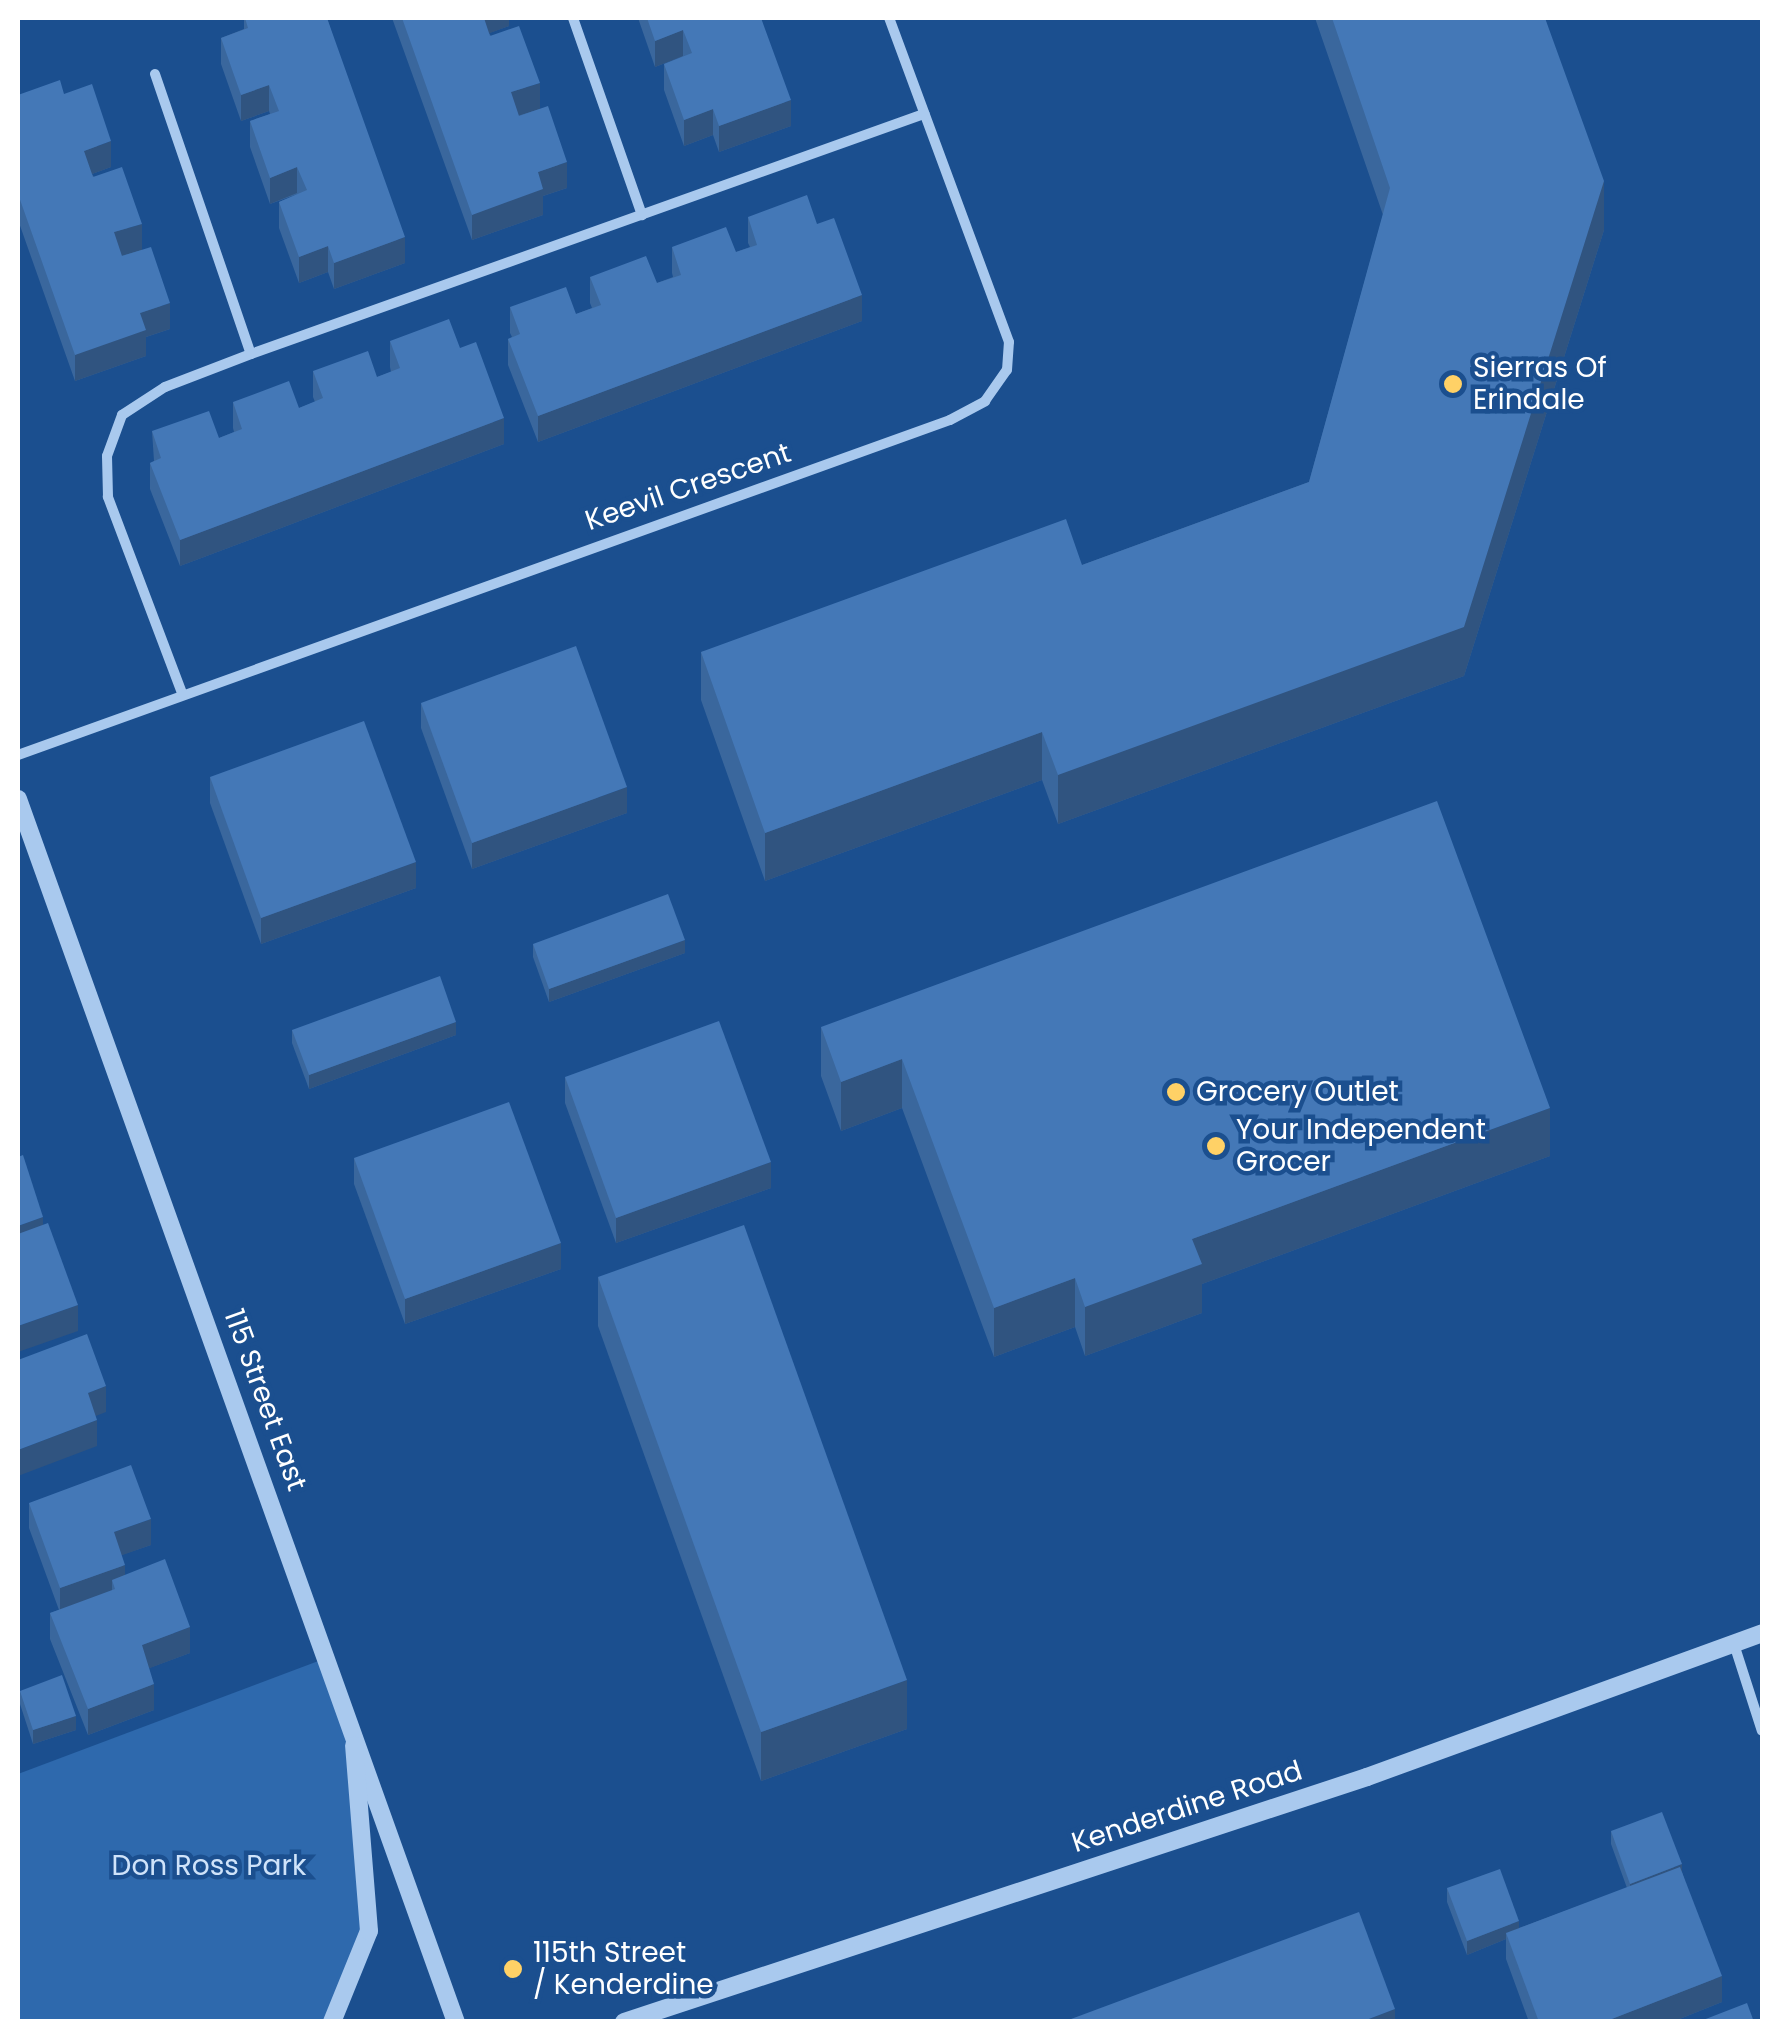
<!DOCTYPE html>
<style>
body{margin:0}
#map{position:relative;width:1780px;height:2039px;overflow:hidden;background:#1b4f8f;font-family:Poppins,sans-serif}
div>[style]{position:absolute}
.green>*{inset:0;background:#2e69ad}
.minor>*{height:10px;margin:-5px;padding:0 5px;transform-origin:5px;border-radius:5px;background:#a9c9ee}
.tertiary>*{height:18px;margin:-9px;padding:0 9px;transform-origin:9px;border-radius:9px;background:#a9c9ee}
.wall>*{inset:0;background:#3a679d}
.shaded-wall>*{inset:0;background:#305480}
.building>*{inset:0;background:#4478b7}
.dots>*{width:28px;height:28px;translate:-50% -50%;box-sizing:border-box;border:5px solid #1b4f8f;border-radius:50%}
span{translate:-50% -50%;white-space:nowrap;text-align:center;line-height:1.15;-webkit-text-stroke:9px #1b4f8f;paint-order:stroke}
.poi-label{font-size:28px;color:#fff}
.left{translate:0 -50%;text-align:left}
.street-label{font-size:28px;color:#fff}
.park-label{font-size:28px;color:#cfe3fa}
.frame{position:absolute;inset:0;border:20px solid #fff;pointer-events:none}
</style>
<div id="map">
<div class="green">
<i style="clip-path:polygon(329px 1657px,351px 1716px,369px 1931px,332px 2021px,18px 2022px,18px 1774px)"></i>
</div>
<div class="minor">
<i style="left:573px;top:18px;width:209px;rotate:70.7deg"></i>
<i style="left:155px;top:74px;width:296px;rotate:71.1deg"></i>
<i style="left:182px;top:693px;width:210px;rotate:-110.7deg"></i>
<i style="left:108px;top:497px;width:41px;rotate:-91.4deg"></i>
<i style="left:107px;top:456px;width:44px;rotate:-69.9deg"></i>
<i style="left:122px;top:415px;width:51px;rotate:-33.1deg"></i>
<i style="left:165px;top:387px;width:92px;rotate:-21deg"></i>
<i style="left:251px;top:354px;width:715px;rotate:-19.63deg"></i>
<i style="left:18px;top:755px;width:990px;rotate:-19.77deg"></i>
<i style="left:950px;top:420px;width:40px;rotate:-28deg"></i>
<i style="left:985px;top:401px;width:38px;rotate:-55deg"></i>
<i style="left:1007px;top:370px;width:28px;rotate:-86deg"></i>
<i style="left:1009px;top:342px;width:346px;rotate:-110.3deg"></i>
<i style="left:1734px;top:1644px;width:91px;rotate:72.2deg"></i>
</div>
<div class="tertiary">
<i style="left:18px;top:799px;width:1299px;rotate:70.3deg"></i>
<i style="left:332px;top:2022px;width:98px;rotate:-67.9deg"></i>
<i style="left:369px;top:1931px;width:186px;rotate:-94.6deg"></i>
<i style="left:624px;top:2022px;width:782px;rotate:-18.25deg"></i>
<i style="left:1367px;top:1777px;width:420px;rotate:-20deg"></i>
</div>
<div class="wall">
<i style="clip-path:polygon(244px 18px,327px 18px,405px 263px,334px 289px,328px 272px,299px 283px,279px 228px,279px 202px,298px 194px,270px 204px,250px 147px,250px 121px,270px 114px,269px 111px,241px 121px,221px 64px,221px 38px,244px 29px)"></i>
<i style="clip-path:polygon(392px 18px,509px 18px,509px 26px,489px 33px,540px 109px,567px 188px,543px 196px,543px 215px,472px 240px)"></i>
<i style="clip-path:polygon(638px 18px,761px 18px,791px 126px,719px 152px,713px 135px,684px 146px,664px 90px,664px 64px,683px 56px,655px 67px)"></i>
<i style="clip-path:polygon(1315px 18px,1545px 18px,1604px 230px,1464px 676px,1058px 824px,1042px 780px,765px 881px,701px 700px,701px 652px,1082px 565px,1309px 482px,1383px 215px)"></i>
<i style="clip-path:polygon(64px 94px,111px 167px,92px 174px,142px 250px,170px 329px,146px 337px,146px 356px,75px 381px,18px 220px,18px 95px)"></i>
<i style="clip-path:polygon(748px 217px,817px 224px,862px 321px,538px 442px,508px 365px,508px 339px,512px 337px,510px 333px,510px 307px,576px 314px,592px 308px,590px 303px,590px 277px,657px 283px,673px 277px,672px 273px,672px 247px,736px 252px,750px 247px,748px 243px)"></i>
<i style="clip-path:polygon(390px 341px,460px 348px,504px 444px,180px 566px,150px 489px,150px 463px,154px 461px,152px 431px,219px 438px,234px 432px,233px 428px,233px 402px,299px 408px,315px 402px,313px 397px,313px 371px,377px 377px,391px 372px,390px 367px)"></i>
<i style="clip-path:polygon(421px 703px,627px 813px,472px 869px,421px 728px)"></i>
<i style="clip-path:polygon(210px 777px,416px 888px,261px 944px,210px 803px)"></i>
<i style="clip-path:polygon(533px 944px,685px 953px,549px 1002px,533px 957px)"></i>
<i style="clip-path:polygon(821px 1027px,1550px 1156px,1202px 1284px,1202px 1313px,1085px 1356px,1075px 1327px,994px 1357px,902px 1108px,841px 1131px,821px 1076px)"></i>
<i style="clip-path:polygon(292px 1030px,456px 1035px,309px 1089px,292px 1043px)"></i>
<i style="clip-path:polygon(565px 1077px,771px 1188px,616px 1243px,565px 1103px)"></i>
<i style="clip-path:polygon(354px 1158px,561px 1269px,405px 1324px,354px 1184px)"></i>
<i style="clip-path:polygon(598px 1277px,907px 1729px,761px 1781px,598px 1326px)"></i>
<i style="clip-path:polygon(29px 1503px,151px 1545px,121px 1555px,125px 1575px,190px 1653px,149px 1668px,154px 1710px,88px 1735px,50px 1639px,50px 1613px,59px 1610px,29px 1528px)"></i>
<i style="clip-path:polygon(20px 1691px,76px 1730px,33px 1744px,20px 1704px)"></i>
<i style="clip-path:polygon(1611px 1831px,1682px 1872px,1722px 2002px,1672px 2022px,1529px 2022px,1506px 1959px,1506px 1939px,1467px 1955px,1447px 1902px,1447px 1888px,1519px 1928px,1627px 1888px,1611px 1844px)"></i>
</div>
<div class="shaded-wall">
<i style="clip-path:polygon(482px 18px,509px 18px,509px 26px,482px 36px)"></i>
<i style="clip-path:polygon(683px 30px,683px 56px,655px 67px,655px 41px)"></i>
<i style="clip-path:polygon(540px 83px,540px 109px,511px 118px,511px 92px)"></i>
<i style="clip-path:polygon(269px 85px,269px 111px,241px 121px,241px 95px)"></i>
<i style="clip-path:polygon(791px 100px,791px 126px,719px 152px,719px 126px)"></i>
<i style="clip-path:polygon(713px 109px,713px 135px,684px 146px,684px 120px)"></i>
<i style="clip-path:polygon(111px 141px,111px 167px,84px 177px,84px 151px)"></i>
<i style="clip-path:polygon(567px 162px,567px 188px,543px 196px,543px 215px,472px 240px,472px 215px,538px 172px)"></i>
<i style="clip-path:polygon(297px 167px,297px 193px,270px 204px,270px 178px)"></i>
<i style="clip-path:polygon(1604px 181px,1604px 230px,1464px 676px,1058px 824px,1058px 775px)"></i>
<i style="clip-path:polygon(142px 224px,142px 250px,114px 258px,114px 232px)"></i>
<i style="clip-path:polygon(405px 237px,405px 263px,334px 289px,334px 263px)"></i>
<i style="clip-path:polygon(328px 246px,328px 272px,299px 283px,299px 257px)"></i>
<i style="clip-path:polygon(862px 295px,862px 321px,538px 442px,538px 416px)"></i>
<i style="clip-path:polygon(170px 303px,170px 329px,146px 337px,146px 356px,75px 381px,75px 355px,140px 313px)"></i>
<i style="clip-path:polygon(504px 418px,504px 444px,180px 566px,180px 540px)"></i>
<i style="clip-path:polygon(1042px 732px,1042px 780px,765px 881px,765px 833px)"></i>
<i style="clip-path:polygon(627px 787px,627px 813px,472px 869px,472px 843px)"></i>
<i style="clip-path:polygon(416px 862px,416px 888px,261px 944px,261px 918px)"></i>
<i style="clip-path:polygon(685px 940px,685px 953px,549px 1002px,549px 989px)"></i>
<i style="clip-path:polygon(456px 1022px,456px 1035px,309px 1089px,309px 1075px)"></i>
<i style="clip-path:polygon(902px 1059px,902px 1108px,841px 1131px,841px 1082px)"></i>
<i style="clip-path:polygon(1550px 1108px,1550px 1156px,1202px 1284px,1202px 1313px,1085px 1356px,1085px 1307px,1192px 1239px)"></i>
<i style="clip-path:polygon(771px 1162px,771px 1188px,616px 1243px,616px 1218px)"></i>
<i style="clip-path:polygon(43px 1217px,43px 1243px,18px 1252px,18px 1226px)"></i>
<i style="clip-path:polygon(561px 1243px,561px 1269px,405px 1324px,405px 1299px)"></i>
<i style="clip-path:polygon(1075px 1278px,1075px 1327px,994px 1357px,994px 1308px)"></i>
<i style="clip-path:polygon(78px 1305px,78px 1331px,18px 1352px,18px 1326px)"></i>
<i style="clip-path:polygon(106px 1386px,106px 1412px,88px 1419px,88px 1393px)"></i>
<i style="clip-path:polygon(97px 1420px,97px 1446px,18px 1476px,18px 1450px)"></i>
<i style="clip-path:polygon(151px 1519px,151px 1545px,114px 1558px,114px 1532px)"></i>
<i style="clip-path:polygon(125px 1565px,125px 1591px,112px 1580px,112px 1595px,60px 1614px,60px 1588px)"></i>
<i style="clip-path:polygon(190px 1627px,190px 1653px,142px 1671px,142px 1645px)"></i>
<i style="clip-path:polygon(907px 1680px,907px 1729px,761px 1781px,761px 1732px)"></i>
<i style="clip-path:polygon(154px 1684px,154px 1710px,88px 1735px,88px 1709px)"></i>
<i style="clip-path:polygon(76px 1716px,76px 1730px,33px 1744px,33px 1730px)"></i>
<i style="clip-path:polygon(1682px 1864px,1682px 1877px,1630px 1897px,1630px 1884px)"></i>
<i style="clip-path:polygon(1519px 1921px,1519px 1934px,1506px 1933px,1506px 1939px,1467px 1955px,1467px 1941px)"></i>
<i style="clip-path:polygon(1722px 1976px,1722px 2002px,1672px 2022px,1604px 2022px)"></i>
<i style="clip-path:polygon(1395px 2009px,1395px 2022px,1361px 2022px)"></i>
</div>
<div class="building">
<i style="clip-path:polygon(245px 18px,327px 18px,405px 237px,334px 263px,328px 246px,299px 257px,279px 202px,307px 190px,297px 167px,270px 178px,250px 121px,279px 111px,269px 85px,241px 95px,221px 38px,248px 28px)"></i>
<i style="clip-path:polygon(402px 18px,484px 18px,490px 36px,519px 26px,540px 83px,511px 92px,519px 116px,548px 106px,567px 162px,538px 172px,543px 189px,472px 215px)"></i>
<i style="clip-path:polygon(647px 18px,761px 18px,791px 100px,719px 126px,713px 109px,684px 120px,664px 64px,692px 53px,683px 30px,655px 41px)"></i>
<i style="clip-path:polygon(1332px 18px,1545px 18px,1604px 181px,1464px 627px,1058px 775px,1042px 732px,765px 833px,701px 652px,1066px 519px,1082px 565px,1309px 482px,1390px 188px)"></i>
<i style="clip-path:polygon(60px 80px,64px 94px,92px 84px,111px 141px,84px 151px,93px 177px,122px 167px,142px 224px,114px 232px,122px 256px,151px 247px,170px 303px,140px 313px,146px 330px,75px 355px,18px 194px,18px 95px)"></i>
<i style="clip-path:polygon(807px 195px,817px 224px,834px 218px,862px 295px,538px 416px,508px 339px,520px 334px,510px 307px,566px 287px,576px 314px,601px 305px,590px 277px,646px 256px,657px 283px,681px 275px,672px 247px,726px 227px,736px 252px,757px 245px,748px 217px)"></i>
<i style="clip-path:polygon(449px 319px,460px 348px,476px 342px,504px 418px,180px 540px,150px 463px,161px 458px,152px 431px,209px 411px,219px 438px,242px 429px,233px 402px,289px 381px,299px 408px,323px 398px,313px 371px,368px 351px,377px 377px,400px 368px,390px 341px)"></i>
<i style="clip-path:polygon(576px 646px,627px 787px,472px 843px,421px 703px)"></i>
<i style="clip-path:polygon(364px 721px,416px 862px,261px 918px,210px 777px)"></i>
<i style="clip-path:polygon(1437px 801px,1550px 1108px,1192px 1239px,1202px 1264px,1085px 1307px,1075px 1278px,994px 1308px,902px 1059px,841px 1082px,821px 1027px)"></i>
<i style="clip-path:polygon(668px 894px,685px 940px,549px 989px,533px 944px)"></i>
<i style="clip-path:polygon(440px 976px,456px 1022px,309px 1075px,292px 1030px)"></i>
<i style="clip-path:polygon(719px 1021px,771px 1162px,616px 1218px,565px 1077px)"></i>
<i style="clip-path:polygon(509px 1102px,561px 1243px,405px 1299px,354px 1158px)"></i>
<i style="clip-path:polygon(23px 1155px,43px 1217px,18px 1226px,18px 1157px)"></i>
<i style="clip-path:polygon(48px 1223px,78px 1305px,18px 1326px,18px 1234px)"></i>
<i style="clip-path:polygon(744px 1225px,907px 1680px,761px 1732px,598px 1277px)"></i>
<i style="clip-path:polygon(87px 1334px,106px 1386px,88px 1393px,97px 1420px,18px 1450px,18px 1360px)"></i>
<i style="clip-path:polygon(131px 1465px,151px 1519px,114px 1532px,125px 1565px,60px 1588px,29px 1503px)"></i>
<i style="clip-path:polygon(165px 1559px,190px 1627px,142px 1645px,154px 1684px,88px 1709px,50px 1613px,115px 1589px,112px 1580px)"></i>
<i style="clip-path:polygon(62px 1675px,76px 1716px,33px 1730px,20px 1691px)"></i>
<i style="clip-path:polygon(1662px 1812px,1682px 1864px,1630px 1884px,1611px 1831px)"></i>
<i style="clip-path:polygon(1680px 1867px,1722px 1976px,1604px 2022px,1539px 2022px,1506px 1933px)"></i>
<i style="clip-path:polygon(1500px 1869px,1519px 1921px,1467px 1941px,1447px 1888px)"></i>
<i style="clip-path:polygon(1359px 1912px,1395px 2009px,1361px 2022px,1063px 2022px)"></i>
<i style="clip-path:polygon(1747px 2003px,1754px 2022px,1698px 2022px)"></i>
</div>
<div class="dots">
<i style="left:1453px;top:384px;background:#ffd166"></i>
<i style="left:1176px;top:1092px;background:#ffd166"></i>
<i style="left:1216px;top:1146px;background:#ffd166"></i>
<i style="left:513px;top:1969px;background:#ffd166"></i>
</div>
<div class="poi-label">
<span class="left" style="left:1473px;top:384px">Sierras Of<br>Erindale</span>
<span class="left" style="left:1196px;top:1092px">Grocery Outlet</span>
<span class="left" style="left:1236px;top:1146px">Your Independent<br>Grocer</span>
<span class="left" style="left:533px;top:1969px">115th Street<br>/ Kenderdine</span>
</div>
<div class="street-label">
<span style="left:688px;top:487px;rotate:-19deg">Keevil Crescent</span>
<span style="left:265px;top:1400px;rotate:70deg">115 Street East</span>
<span style="left:1187px;top:1807px;rotate:-18deg">Kenderdine Road</span>
</div>
<div class="park-label">
<span style="left:209px;top:1866px">Don Ross Park</span>
</div>
<div class="frame"></div>
</div>
